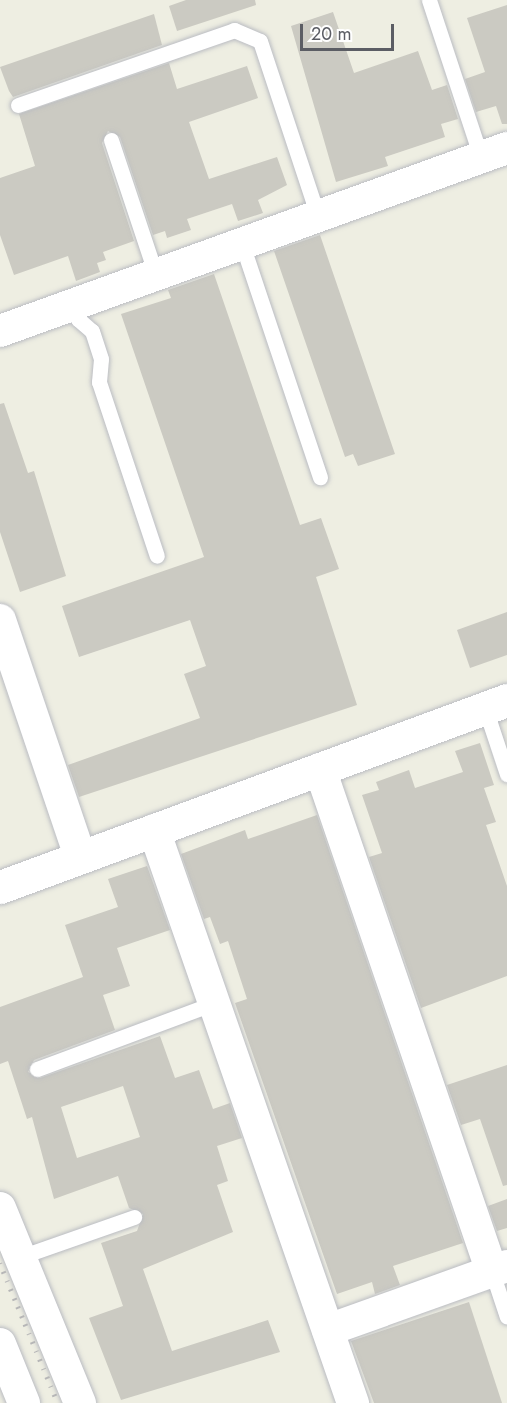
<!DOCTYPE html>
<style>
body{margin:0}
#map{position:relative;width:507px;height:1403px;overflow:hidden;background:#eeeee2;font-family:Jost,sans-serif}
div>[style]{position:absolute}
.building>*{inset:0;background:#cbcac2}
.roads{filter:drop-shadow(0 0 2px #babcc2) drop-shadow(0 0 2px #babcc2)}
.lane>*{height:15px;margin:-7.5px;padding:0 7.5px;transform-origin:7.5px;border-radius:7.5px;background:#fff}
.street>*{height:32px;margin:-16px;padding:0 16px;transform-origin:16px;border-radius:16px;background:#fff}
.secondary>*{height:33px;margin:-16.5px;padding:0 16.5px;transform-origin:16.5px;border-radius:16.5px;background:#fff}
.rail>*{height:4.5px;margin-top:-2.25px;transform-origin:0;background:repeating-linear-gradient(90deg,#b6b6b7 0 1.5px,transparent 0 9.5px)}
span{translate:-50% -50%;white-space:nowrap;text-align:center;line-height:1.15;-webkit-text-stroke:4.5px #fff;paint-order:stroke}
.scale{position:absolute;left:300px;top:24px;width:94px;height:27px;box-sizing:border-box;border:3px solid #5b5d64;border-top:0;padding-left:8px;font-size:18px;line-height:21px;white-space:nowrap;color:#5b5d64;-webkit-text-stroke:4px #fff;paint-order:stroke}
</style>
<div id="map">
<div class="building">
<i style="clip-path:polygon(186px 0,255px 0,256px 5px,177px 31px,169px 6px)"></i>
<i style="clip-path:polygon(507px 5px,507px 124px,502px 124px,496px 106px,476px 112px,465px 79px,485px 72px,467px 18px)"></i>
<i style="clip-path:polygon(333px 12px,354px 73px,418px 51px,432px 90px,447px 85px,458px 119px,441px 124px,445px 137px,385px 157px,388px 166px,336px 182px,291px 26px)"></i>
<i style="clip-path:polygon(154px 14px,162px 45px,13px 97px,9px 91px,0 67px)"></i>
<i style="clip-path:polygon(169px 63px,177px 89px,247px 66px,258px 98px,189px 122px,209px 179px,277px 157px,287px 185px,258px 200px,263px 213px,238px 221px,232px 204px,187px 219px,191px 230px,167px 238px,165px 231px,153px 235px,120px 137px,108px 131px,102px 143px,134px 241px,103px 252px,106px 260px,97px 263px,100px 272px,76px 281px,68px 256px,14px 275px,0 235px,0 178px,35px 166px,19px 114px)"></i>
<i style="clip-path:polygon(320px 235px,395px 454px,358px 466px,353px 454px,345px 457px,274px 251px)"></i>
<i style="clip-path:polygon(214px 274px,300px 525px,321px 518px,339px 569px,316px 577px,357px 705px,79px 797px,68px 765px,200px 718px,184px 674px,206px 666px,190px 620px,79px 657px,62px 606px,204px 557px,121px 314px,171px 298px,168px 290px)"></i>
<i style="clip-path:polygon(4px 403px,28px 473px,34px 471px,66px 576px,20px 592px,0 532px,0 404px)"></i>
<i style="clip-path:polygon(507px 612px,507px 655px,470px 668px,457px 630px)"></i>
<i style="clip-path:polygon(480px 743px,494px 785px,484px 788px,496px 822px,486px 825px,507px 886px,507px 976px,421px 1008px,369px 857px,382px 853px,362px 795px,379px 790px,376px 782px,409px 770px,415px 788px,463px 772px,455px 751px)"></i>
<i style="clip-path:polygon(317px 815px,463px 1243px,393px 1266px,400px 1285px,375px 1294px,372px 1282px,337px 1294px,235px 1003px,247px 999px,228px 941px,220px 944px,210px 917px,204px 919px,181px 854px,245px 830px,248px 839px)"></i>
<i style="clip-path:polygon(evenodd,147px 866px,170px 930px,117px 948px,130px 986px,103px 995px,115px 1030px,34px 1060px,28px 1072px,40px 1078px,160px 1036px,175px 1078px,199px 1070px,213px 1109px,230px 1103px,242px 1138px,217px 1146px,228px 1181px,217px 1185px,233px 1232px,143px 1269px,172px 1351px,268px 1320px,280px 1352px,121px 1400px,89px 1318px,123px 1306px,101px 1243px,137px 1231px,143px 1214px,129px 1208px,118px 1176px,54px 1199px,32px 1117px,27px 1119px,8px 1061px,0 1064px,0 1007px,83px 977px,65px 925px,118px 907px,108px 879px,147px 866px,123px 1086px,140px 1137px,77px 1158px,61px 1107px,123px 1086px)"></i>
<i style="clip-path:polygon(507px 1065px,507px 1185px,503px 1186px,480px 1119px,461px 1125px,447px 1085px)"></i>
<i style="clip-path:polygon(507px 1199px,507px 1228px,497px 1231px,488px 1206px)"></i>
<i style="clip-path:polygon(469px 1302px,502px 1403px,374px 1403px,351px 1341px)"></i>
</div>
<div class="roads">
<div class="lane">
<i style="left:429px;top:0;width:165px;rotate:71.7deg"></i>
<i style="left:18px;top:105px;width:229px;rotate:-19.1deg"></i>
<i style="left:234px;top:30px;width:28px;rotate:23deg"></i>
<i style="left:260px;top:41px;width:184px;rotate:71.7deg"></i>
<i style="left:111px;top:140px;width:142px;rotate:71.6deg"></i>
<i style="left:242px;top:244px;width:246px;rotate:71.5deg"></i>
<i style="left:73px;top:305px;width:15px;rotate:70deg"></i>
<i style="left:78px;top:319px;width:18px;rotate:41deg"></i>
<i style="left:92px;top:331px;width:29px;rotate:72deg"></i>
<i style="left:101px;top:359px;width:23px;rotate:95deg"></i>
<i style="left:99px;top:382px;width:183px;rotate:71.6deg"></i>
<i style="left:485px;top:708px;width:70px;rotate:71.6deg"></i>
<i style="left:37px;top:1069px;width:189px;rotate:-20.4deg"></i>
<i style="left:20px;top:1257px;width:121px;rotate:-19.3deg"></i>
<i style="left:492px;top:1272px;width:47px;rotate:71.6deg"></i>
</div>
<div class="street">
<i style="left:0;top:331px;width:539px;rotate:-19.85deg"></i>
<i style="left:0;top:620px;width:250px;rotate:71.3deg"></i>
<i style="left:320px;top:769px;width:532px;rotate:71.12deg"></i>
<i style="left:154px;top:830px;width:607px;rotate:70.85deg"></i>
<i style="left:0;top:1208px;width:211px;rotate:67.7deg"></i>
<i style="left:328px;top:1330px;width:190px;rotate:-19.7deg"></i>
<i style="left:0;top:1344px;width:64px;rotate:67.9deg"></i>
</div>
<div class="secondary">
<i style="left:0;top:887px;width:540px;rotate:-20.25deg"></i>
</div>
</div>
<div class="rail">
<i style="left:0;top:1263px;width:152px;rotate:67.5deg"></i>
</div>
<div class="scale">20 m</div>
</div>
